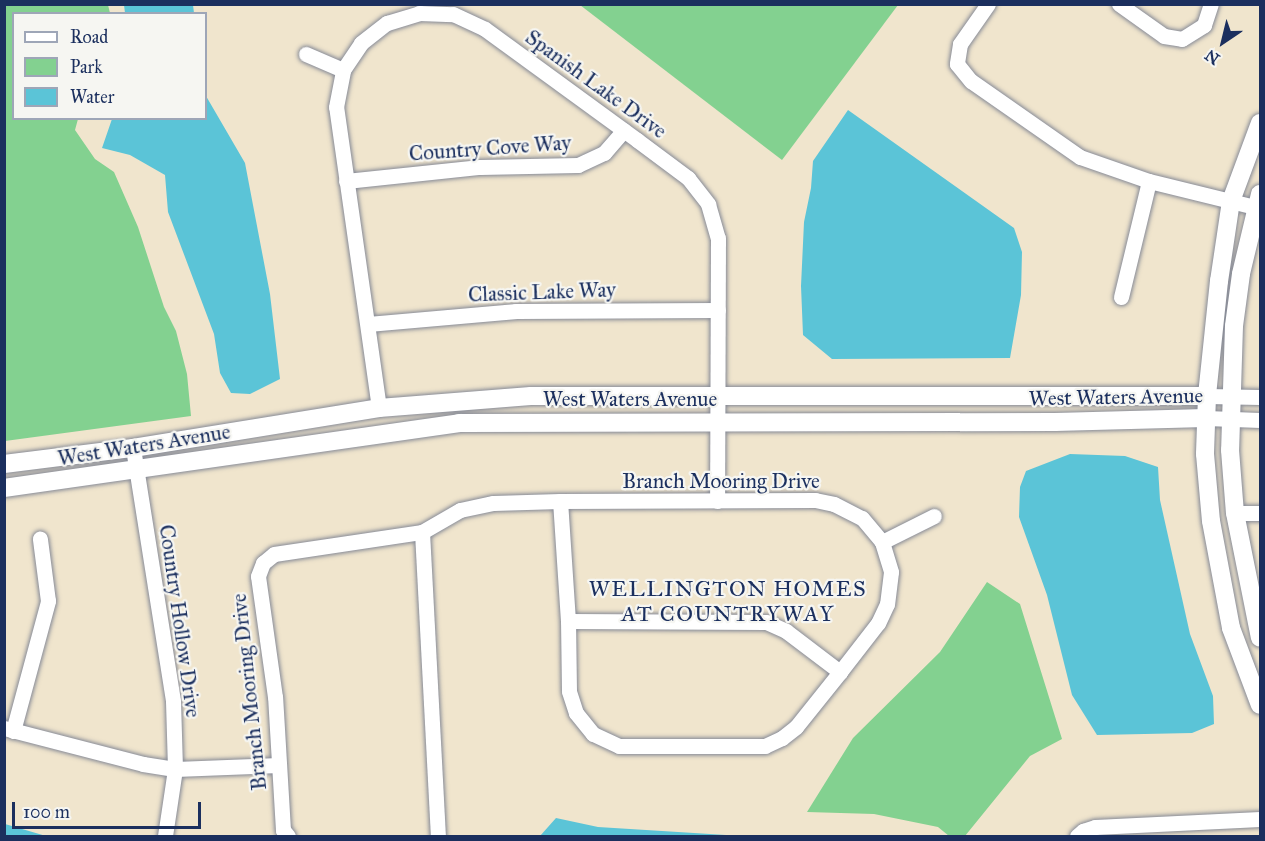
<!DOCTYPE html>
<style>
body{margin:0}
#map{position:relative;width:1265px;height:841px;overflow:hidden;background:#f0e5cd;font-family:"IM FELL Great Primer",serif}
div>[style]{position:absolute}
.green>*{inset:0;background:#83d190}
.water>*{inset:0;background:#5bc4d7}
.roads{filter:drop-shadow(0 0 2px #868a96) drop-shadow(0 0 2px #868a96)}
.minor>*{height:15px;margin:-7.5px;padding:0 7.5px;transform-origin:7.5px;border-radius:7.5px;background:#fff}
.tertiary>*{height:18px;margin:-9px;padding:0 9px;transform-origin:9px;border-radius:9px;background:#fff}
span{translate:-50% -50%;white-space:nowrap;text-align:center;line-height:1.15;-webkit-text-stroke:4.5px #f6f6f2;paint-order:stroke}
.street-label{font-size:21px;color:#1b2f5e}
.neighbourhood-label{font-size:22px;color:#1b2f5e;letter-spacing:1.5px}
.frame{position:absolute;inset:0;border:6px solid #1b2f5e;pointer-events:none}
.legend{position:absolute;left:12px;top:12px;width:195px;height:108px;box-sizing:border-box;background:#f6f6f2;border:2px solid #9ea6b7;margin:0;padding:8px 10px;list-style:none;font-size:18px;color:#1b2f5e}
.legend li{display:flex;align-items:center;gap:12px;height:30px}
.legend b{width:30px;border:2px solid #9ea6b7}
.north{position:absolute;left:1193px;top:12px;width:60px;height:60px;-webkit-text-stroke:4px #f6f6f2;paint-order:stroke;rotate:215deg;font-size:16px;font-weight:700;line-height:24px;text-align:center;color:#1b2f5e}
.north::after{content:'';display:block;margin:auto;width:21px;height:27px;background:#1b2f5e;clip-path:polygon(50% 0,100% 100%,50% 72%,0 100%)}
.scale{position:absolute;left:12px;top:802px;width:189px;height:27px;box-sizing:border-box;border:3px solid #1b2f5e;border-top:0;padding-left:8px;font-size:18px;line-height:21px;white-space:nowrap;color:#1b2f5e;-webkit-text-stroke:4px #f6f6f2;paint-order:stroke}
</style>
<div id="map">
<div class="green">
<i style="clip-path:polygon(4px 5px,108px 5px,110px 13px,14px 14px,14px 118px,78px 119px,75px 130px,95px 159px,114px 172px,138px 227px,164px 307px,176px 331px,187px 374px,191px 416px,5px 441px)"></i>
<i style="clip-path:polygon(580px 5px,898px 5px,782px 160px)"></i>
<i style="clip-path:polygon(987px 582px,1020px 604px,1062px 739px,1030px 756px,965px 836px,949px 836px,938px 827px,874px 814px,807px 812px,853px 738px,940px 652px)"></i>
</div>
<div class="water">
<i style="clip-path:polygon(124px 5px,193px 5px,194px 13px,125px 13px)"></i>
<i style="clip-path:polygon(206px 96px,245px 163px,270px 294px,280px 379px,250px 394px,231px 393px,220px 373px,214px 334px,168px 212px,165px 175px,130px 155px,102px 148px,112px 119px,206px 118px)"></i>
<i style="clip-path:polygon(848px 110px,1014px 228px,1022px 252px,1021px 295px,1010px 358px,832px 359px,803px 335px,801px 286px,804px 222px,811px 188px,813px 161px)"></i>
<i style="clip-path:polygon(1070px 454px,1125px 456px,1158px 467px,1160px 500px,1190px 634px,1213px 696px,1214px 724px,1192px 733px,1097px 735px,1072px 695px,1047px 595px,1019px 517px,1020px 487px,1026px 471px)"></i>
<i style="clip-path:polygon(556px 818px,598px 827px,742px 836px,540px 836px)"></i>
<i style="clip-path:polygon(5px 824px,46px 836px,5px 836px)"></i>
</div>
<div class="roads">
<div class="minor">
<i style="left:988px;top:4px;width:49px;rotate:125deg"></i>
<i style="left:960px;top:44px;width:20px;rotate:99deg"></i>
<i style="left:957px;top:64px;width:22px;rotate:51deg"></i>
<i style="left:971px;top:81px;width:133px;rotate:34.9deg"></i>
<i style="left:1080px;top:157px;width:73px;rotate:19.2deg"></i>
<i style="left:1149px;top:181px;width:109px;rotate:13.8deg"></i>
<i style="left:1119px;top:4px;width:55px;rotate:35.4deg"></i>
<i style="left:1164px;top:36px;width:18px;rotate:9deg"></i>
<i style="left:1182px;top:39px;width:26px;rotate:-32deg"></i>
<i style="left:1204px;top:25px;width:22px;rotate:-72deg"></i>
<i style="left:306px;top:54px;width:40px;rotate:23.4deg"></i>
<i style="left:346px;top:181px;width:135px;rotate:-6deg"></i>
<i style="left:480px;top:167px;width:98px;rotate:-1.2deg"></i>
<i style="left:578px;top:165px;width:29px;rotate:-25deg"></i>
<i style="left:604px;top:153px;width:30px;rotate:-49deg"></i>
<i style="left:1121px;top:297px;width:119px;rotate:-76.4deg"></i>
<i style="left:368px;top:324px;width:149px;rotate:-5deg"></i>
<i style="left:516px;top:311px;width:202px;rotate:-0.3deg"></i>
<i style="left:1207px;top:396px;width:53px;rotate:1.1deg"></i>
<i style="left:379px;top:408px;width:304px;rotate:-98.1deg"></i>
<i style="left:336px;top:107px;width:38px;rotate:-79deg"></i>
<i style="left:343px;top:70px;width:32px;rotate:-56deg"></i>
<i style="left:361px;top:43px;width:33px;rotate:-38deg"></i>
<i style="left:387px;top:23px;width:34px;rotate:-17deg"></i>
<i style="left:419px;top:13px;width:34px;rotate:2deg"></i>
<i style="left:453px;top:14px;width:35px;rotate:25deg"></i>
<i style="left:485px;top:29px;width:188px;rotate:36.1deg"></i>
<i style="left:637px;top:140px;width:64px;rotate:36.7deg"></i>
<i style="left:688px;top:178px;width:33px;rotate:52deg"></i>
<i style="left:708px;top:204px;width:35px;rotate:74deg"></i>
<i style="left:718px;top:238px;width:263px;rotate:90.2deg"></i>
<i style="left:1206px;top:418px;width:54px;rotate:2.1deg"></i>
<i style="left:133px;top:448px;width:256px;rotate:81deg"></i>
<i style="left:173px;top:701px;width:68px;rotate:88.3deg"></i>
<i style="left:175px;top:769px;width:68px;rotate:98.5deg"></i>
<i style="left:1235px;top:513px;width:25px"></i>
<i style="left:422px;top:532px;width:304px;rotate:87deg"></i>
<i style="left:882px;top:542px;width:58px;rotate:-26.6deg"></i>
<i style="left:568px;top:621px;width:198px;rotate:0.3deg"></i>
<i style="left:766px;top:622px;width:22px;rotate:24deg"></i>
<i style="left:786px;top:631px;width:68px;rotate:37.2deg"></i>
<i style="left:4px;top:728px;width:144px;rotate:14.5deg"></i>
<i style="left:143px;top:764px;width:32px;rotate:9deg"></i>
<i style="left:175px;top:769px;width:104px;rotate:-2.2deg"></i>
<i style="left:13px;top:731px;width:135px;rotate:-74.9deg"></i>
<i style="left:48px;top:601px;width:63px;rotate:-97.4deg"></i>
<i style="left:288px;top:836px;width:8px;rotate:-130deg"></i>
<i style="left:283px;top:830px;width:133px;rotate:-93.4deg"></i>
<i style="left:275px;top:697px;width:122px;rotate:-98deg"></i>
<i style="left:258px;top:576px;width:14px;rotate:-69deg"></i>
<i style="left:263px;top:563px;width:14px;rotate:-39deg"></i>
<i style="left:274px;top:554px;width:150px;rotate:-8.5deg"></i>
<i style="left:422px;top:532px;width:44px;rotate:-30.1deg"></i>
<i style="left:460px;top:510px;width:34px;rotate:-12deg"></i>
<i style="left:493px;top:503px;width:67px;rotate:-1.7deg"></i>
<i style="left:560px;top:501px;width:255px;rotate:-0.2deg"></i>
<i style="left:815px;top:500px;width:19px;rotate:12deg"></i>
<i style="left:834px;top:504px;width:31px;rotate:27deg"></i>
<i style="left:862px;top:518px;width:31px;rotate:50deg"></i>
<i style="left:882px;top:542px;width:31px;rotate:73deg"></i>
<i style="left:891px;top:572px;width:32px;rotate:97deg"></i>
<i style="left:887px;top:604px;width:21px;rotate:115deg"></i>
<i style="left:878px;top:623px;width:62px;rotate:127.8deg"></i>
<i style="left:840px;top:672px;width:70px;rotate:128.7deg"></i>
<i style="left:796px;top:727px;width:18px;rotate:142deg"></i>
<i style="left:782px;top:738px;width:19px;rotate:155deg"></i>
<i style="left:765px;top:746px;width:146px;rotate:180deg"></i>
<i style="left:619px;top:746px;width:29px;rotate:-155deg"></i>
<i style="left:593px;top:734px;width:27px;rotate:-129deg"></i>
<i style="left:576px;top:713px;width:23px;rotate:-108deg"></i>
<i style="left:569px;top:691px;width:70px;rotate:-90.8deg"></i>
<i style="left:568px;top:621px;width:120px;rotate:-93.8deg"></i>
<i style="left:1077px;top:836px;width:8px;rotate:-40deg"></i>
<i style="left:1083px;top:831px;width:13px;rotate:-18deg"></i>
<i style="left:1095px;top:827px;width:165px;rotate:-2.8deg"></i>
</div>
<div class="tertiary">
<i style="left:1260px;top:123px;width:83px;rotate:110.4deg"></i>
<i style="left:1231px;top:201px;width:81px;rotate:98.5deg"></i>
<i style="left:1219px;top:281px;width:116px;rotate:96deg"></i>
<i style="left:1207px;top:396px;width:58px;rotate:92deg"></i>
<i style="left:1205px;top:454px;width:67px;rotate:84.9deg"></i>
<i style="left:1211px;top:521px;width:109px;rotate:79.4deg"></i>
<i style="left:1231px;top:628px;width:82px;rotate:69.4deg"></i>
<i style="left:1260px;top:194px;width:82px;rotate:103.4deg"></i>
<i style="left:1241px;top:274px;width:52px;rotate:97.7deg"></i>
<i style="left:1234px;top:326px;width:124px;rotate:91.8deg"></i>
<i style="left:1230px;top:450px;width:63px;rotate:85.5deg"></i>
<i style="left:1235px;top:513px;width:127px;rotate:78.7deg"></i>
<i style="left:4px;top:464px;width:130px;rotate:-7.1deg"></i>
<i style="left:133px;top:448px;width:249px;rotate:-9.2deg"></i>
<i style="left:379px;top:408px;width:152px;rotate:-4.5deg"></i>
<i style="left:531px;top:396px;width:676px"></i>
<i style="left:4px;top:488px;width:460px;rotate:-8.1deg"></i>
<i style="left:459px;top:423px;width:596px;rotate:-0.1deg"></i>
<i style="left:1055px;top:422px;width:151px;rotate:-1.5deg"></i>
</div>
</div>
<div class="street-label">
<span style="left:596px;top:84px;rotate:36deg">Spanish Lake Drive</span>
<span style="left:490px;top:148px;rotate:-4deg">Country Cove Way</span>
<span style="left:542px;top:292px;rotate:-2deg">Classic Lake Way</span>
<span style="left:1116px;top:397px;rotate:-1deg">West Waters Avenue</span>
<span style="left:630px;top:399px">West Waters Avenue</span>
<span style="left:144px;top:445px;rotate:-9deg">West Waters Avenue</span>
<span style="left:721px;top:481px">Branch Mooring Drive</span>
<span style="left:180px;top:621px;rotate:82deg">Country Hollow Drive</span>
<span style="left:249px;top:692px;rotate:-96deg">Branch Mooring Drive</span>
</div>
<div class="neighbourhood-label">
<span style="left:728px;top:601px">WELLINGTON HOMES<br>AT COUNTRYWAY</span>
</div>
<div class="frame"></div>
<ul class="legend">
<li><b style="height:8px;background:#fff"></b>Road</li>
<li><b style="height:16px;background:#83d190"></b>Park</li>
<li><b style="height:16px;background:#5bc4d7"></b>Water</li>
</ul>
<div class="north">N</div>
<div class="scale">100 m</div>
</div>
